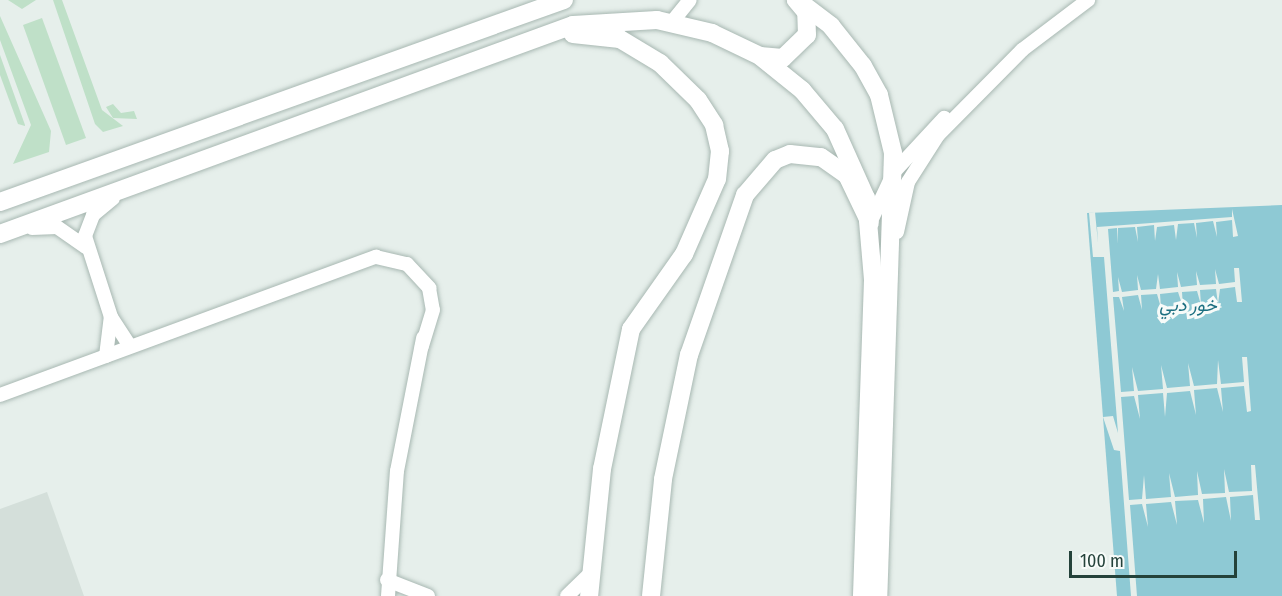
<!DOCTYPE html>
<meta charset="utf-8">
<style>
body{margin:0}
#map{position:relative;width:1282px;height:596px;overflow:hidden;background:#e6efeb;font-family:"Fira Sans Condensed",Vazirmatn,sans-serif}
div>[style]{position:absolute}
.built>*{inset:0;background:#d4dfda}
.green>*{inset:0;background:#bfe0c8}
.water>*{inset:0;background:#8ec9d4}
.pier>*{inset:0;background:#e6efeb}
.roads{filter:drop-shadow(0 0 2px #a8b8b2) drop-shadow(0 0 2px #a8b8b2)}
.street>*{height:14px;margin:-7px;padding:0 7px;transform-origin:7px;border-radius:7px;background:#fff}
.secondary>*{height:18px;margin:-9px;padding:0 9px;transform-origin:9px;border-radius:9px;background:#fff}
span{translate:-50% -50%;white-space:nowrap;text-align:center;line-height:1.15;-webkit-text-stroke:6px #f7fbf9;paint-order:stroke}
.water-label{font-size:18px;color:#1c6f80;font-style:italic}
.scale{position:absolute;left:1069px;top:551px;width:168px;height:27px;box-sizing:border-box;border:3px solid #24423a;border-top:0;padding-left:8px;font-size:18px;line-height:21px;white-space:nowrap;color:#24423a;-webkit-text-stroke:4px #f7fbf9;paint-order:stroke}
</style>
<div id="map">
<div class="built">
<i style="clip-path:polygon(47px 492px,84px 596px,0 596px,0 509px)"></i>
</div>
<div class="green">
<i style="clip-path:polygon(8px 0,36px 0,22px 9px)"></i>
<i style="clip-path:polygon(53px 0,62px 0,102px 110px,123px 126px,103px 132px,95px 124px)"></i>
<i style="clip-path:polygon(0 16px,51px 131px,49px 152px,13px 164px,31px 125px,0 40px)"></i>
<i style="clip-path:polygon(42px 18px,86px 138px,66px 145px,23px 25px)"></i>
<i style="clip-path:polygon(0 55px,25px 125px,25px 126px,18px 124px,0 75px)"></i>
<i style="clip-path:polygon(113px 104px,121px 113px,134px 111px,137px 119px,113px 118px,106px 107px)"></i>
</div>
<div class="water">
<i style="clip-path:polygon(1282px 205px,1282px 596px,1117px 596px,1087px 213px)"></i>
</div>
<div class="pier">
<i style="clip-path:polygon(1232px 209px,1238px 236px,1233px 237px,1232px 220px,1216px 222px,1217px 237px,1213px 221px,1196px 223px,1197px 238px,1194px 223px,1178px 224px,1176px 240px,1174px 225px,1157px 227px,1155px 241px,1154px 225px,1137px 227px,1138px 242px,1135px 227px,1118px 228px,1118px 244px,1117px 228px,1108px 229px,1113px 292px,1119px 291px,1118px 277px,1122px 292px,1138px 290px,1137px 275px,1141px 290px,1156px 289px,1158px 274px,1160px 289px,1178px 287px,1177px 272px,1181px 287px,1197px 285px,1196px 271px,1200px 285px,1216px 284px,1215px 269px,1219px 284px,1235px 282px,1234px 268px,1239px 268px,1242px 302px,1237px 302px,1235px 287px,1220px 289px,1218px 304px,1216px 289px,1200px 290px,1201px 305px,1197px 291px,1182px 292px,1183px 307px,1178px 292px,1160px 294px,1161px 308px,1157px 294px,1141px 295px,1142px 310px,1138px 295px,1122px 297px,1124px 311px,1119px 297px,1113px 297px,1121px 392px,1134px 391px,1132px 367px,1138px 391px,1163px 389px,1161px 365px,1167px 388px,1190px 386px,1188px 363px,1194px 386px,1217px 384px,1218px 360px,1221px 384px,1244px 382px,1242px 357px,1247px 357px,1251px 411px,1247px 412px,1244px 386px,1221px 388px,1223px 412px,1217px 388px,1194px 390px,1196px 415px,1190px 391px,1167px 393px,1165px 417px,1163px 393px,1138px 395px,1140px 419px,1134px 396px,1121px 397px,1129px 500px,1142px 499px,1144px 475px,1146px 499px,1171px 497px,1169px 473px,1175px 497px,1198px 495px,1197px 471px,1202px 494px,1225px 493px,1224px 469px,1229px 492px,1252px 491px,1251px 465px,1255px 465px,1260px 520px,1255px 520px,1253px 495px,1230px 497px,1231px 521px,1226px 497px,1203px 499px,1204px 523px,1198px 500px,1175px 501px,1177px 525px,1171px 502px,1146px 504px,1148px 527px,1142px 504px,1130px 505px,1137px 596px,1131px 596px,1120px 451px,1114px 450px,1103px 417px,1113px 416px,1118px 433px,1104px 257px,1093px 257px,1089px 213px,1095px 212px,1098px 243px,1097px 227px,1232px 217px)"></i>
</div>
<div class="roads">
<div class="street">
<i style="left:672px;top:22px;width:28px;rotate:-51deg"></i>
<i style="left:870px;top:223px;width:56px;rotate:-64.8deg"></i>
<i style="left:894px;top:172px;width:74px;rotate:-47.2deg"></i>
<i style="left:32px;top:228px;width:25px;rotate:-2deg"></i>
<i style="left:57px;top:227px;width:35px;rotate:35deg"></i>
<i style="left:897px;top:232px;width:51px;rotate:-77.6deg"></i>
<i style="left:908px;top:182px;width:56px;rotate:-57.4deg"></i>
<i style="left:938px;top:135px;width:120px;rotate:-45.3deg"></i>
<i style="left:1022px;top:50px;width:83px;rotate:-37.1deg"></i>
<i style="left:111px;top:317px;width:35px;rotate:57deg"></i>
<i style="left:106px;top:356px;width:39px;rotate:-83deg"></i>
<i style="left:111px;top:317px;width:85px;rotate:-107.8deg"></i>
<i style="left:85px;top:236px;width:22px;rotate:-69deg"></i>
<i style="left:93px;top:215px;width:26px;rotate:-40deg"></i>
<i style="left:0;top:395px;width:401px;rotate:-20.2deg"></i>
<i style="left:376px;top:257px;width:32px;rotate:13deg"></i>
<i style="left:407px;top:264px;width:33px;rotate:47deg"></i>
<i style="left:429px;top:288px;width:22px;rotate:80deg"></i>
<i style="left:433px;top:310px;width:39px;rotate:107deg"></i>
<i style="left:387px;top:580px;width:44px;rotate:21.3deg"></i>
<i style="left:388px;top:596px;width:125px;rotate:-85.9deg"></i>
<i style="left:397px;top:471px;width:136px;rotate:-78.9deg"></i>
<i style="left:567px;top:596px;width:32px;rotate:-44deg"></i>
</div>
<div class="secondary">
<i style="left:801px;top:3px;width:38px;rotate:37deg"></i>
<i style="left:831px;top:26px;width:51px;rotate:51.3deg"></i>
<i style="left:863px;top:66px;width:33px;rotate:61deg"></i>
<i style="left:879px;top:95px;width:60px;rotate:76.4deg"></i>
<i style="left:893px;top:153px;width:443px;rotate:91.9deg"></i>
<i style="left:573px;top:34px;width:47px;rotate:6.1deg"></i>
<i style="left:620px;top:39px;width:47px;rotate:31deg"></i>
<i style="left:660px;top:63px;width:53px;rotate:44.2deg"></i>
<i style="left:698px;top:100px;width:30px;rotate:57deg"></i>
<i style="left:714px;top:125px;width:27px;rotate:77deg"></i>
<i style="left:720px;top:151px;width:28px;rotate:96deg"></i>
<i style="left:717px;top:179px;width:82px;rotate:113.7deg"></i>
<i style="left:684px;top:254px;width:92px;rotate:125.2deg"></i>
<i style="left:631px;top:329px;width:143px;rotate:101.7deg"></i>
<i style="left:602px;top:469px;width:128px;rotate:95.8deg"></i>
<i style="left:761px;top:57px;width:53px;rotate:38.8deg"></i>
<i style="left:802px;top:90px;width:51px;rotate:49.8deg"></i>
<i style="left:835px;top:129px;width:76px;rotate:65.8deg"></i>
<i style="left:866px;top:198px;width:82px;rotate:85.1deg"></i>
<i style="left:873px;top:280px;width:316px;rotate:92deg"></i>
<i style="left:0;top:202px;width:599px;rotate:-19.71deg"></i>
<i style="left:0;top:234px;width:610px;rotate:-20.04deg"></i>
<i style="left:573px;top:25px;width:84px;rotate:-3.4deg"></i>
<i style="left:657px;top:20px;width:57px;rotate:13.3deg"></i>
<i style="left:712px;top:33px;width:53px;rotate:25.6deg"></i>
<i style="left:760px;top:56px;width:23px;rotate:5deg"></i>
<i style="left:783px;top:58px;width:33px;rotate:-44deg"></i>
<i style="left:807px;top:35px;width:23px;rotate:-92deg"></i>
<i style="left:806px;top:12px;width:16px;rotate:-130deg"></i>
<i style="left:651px;top:596px;width:118px;rotate:-84.1deg"></i>
<i style="left:663px;top:479px;width:127px;rotate:-78.2deg"></i>
<i style="left:689px;top:355px;width:170px;rotate:-70.7deg"></i>
<i style="left:745px;top:195px;width:46px;rotate:-49.4deg"></i>
<i style="left:775px;top:160px;width:16px;rotate:-22deg"></i>
<i style="left:790px;top:154px;width:31px;rotate:6deg"></i>
<i style="left:821px;top:157px;width:32px;rotate:35deg"></i>
<i style="left:847px;top:175px;width:53px;rotate:64.4deg"></i>
</div>
</div>
<div class="water-label">
<span style="left:1188px;top:305px">خور دبي</span>
</div>
<div class="scale">100 m</div>
</div>
